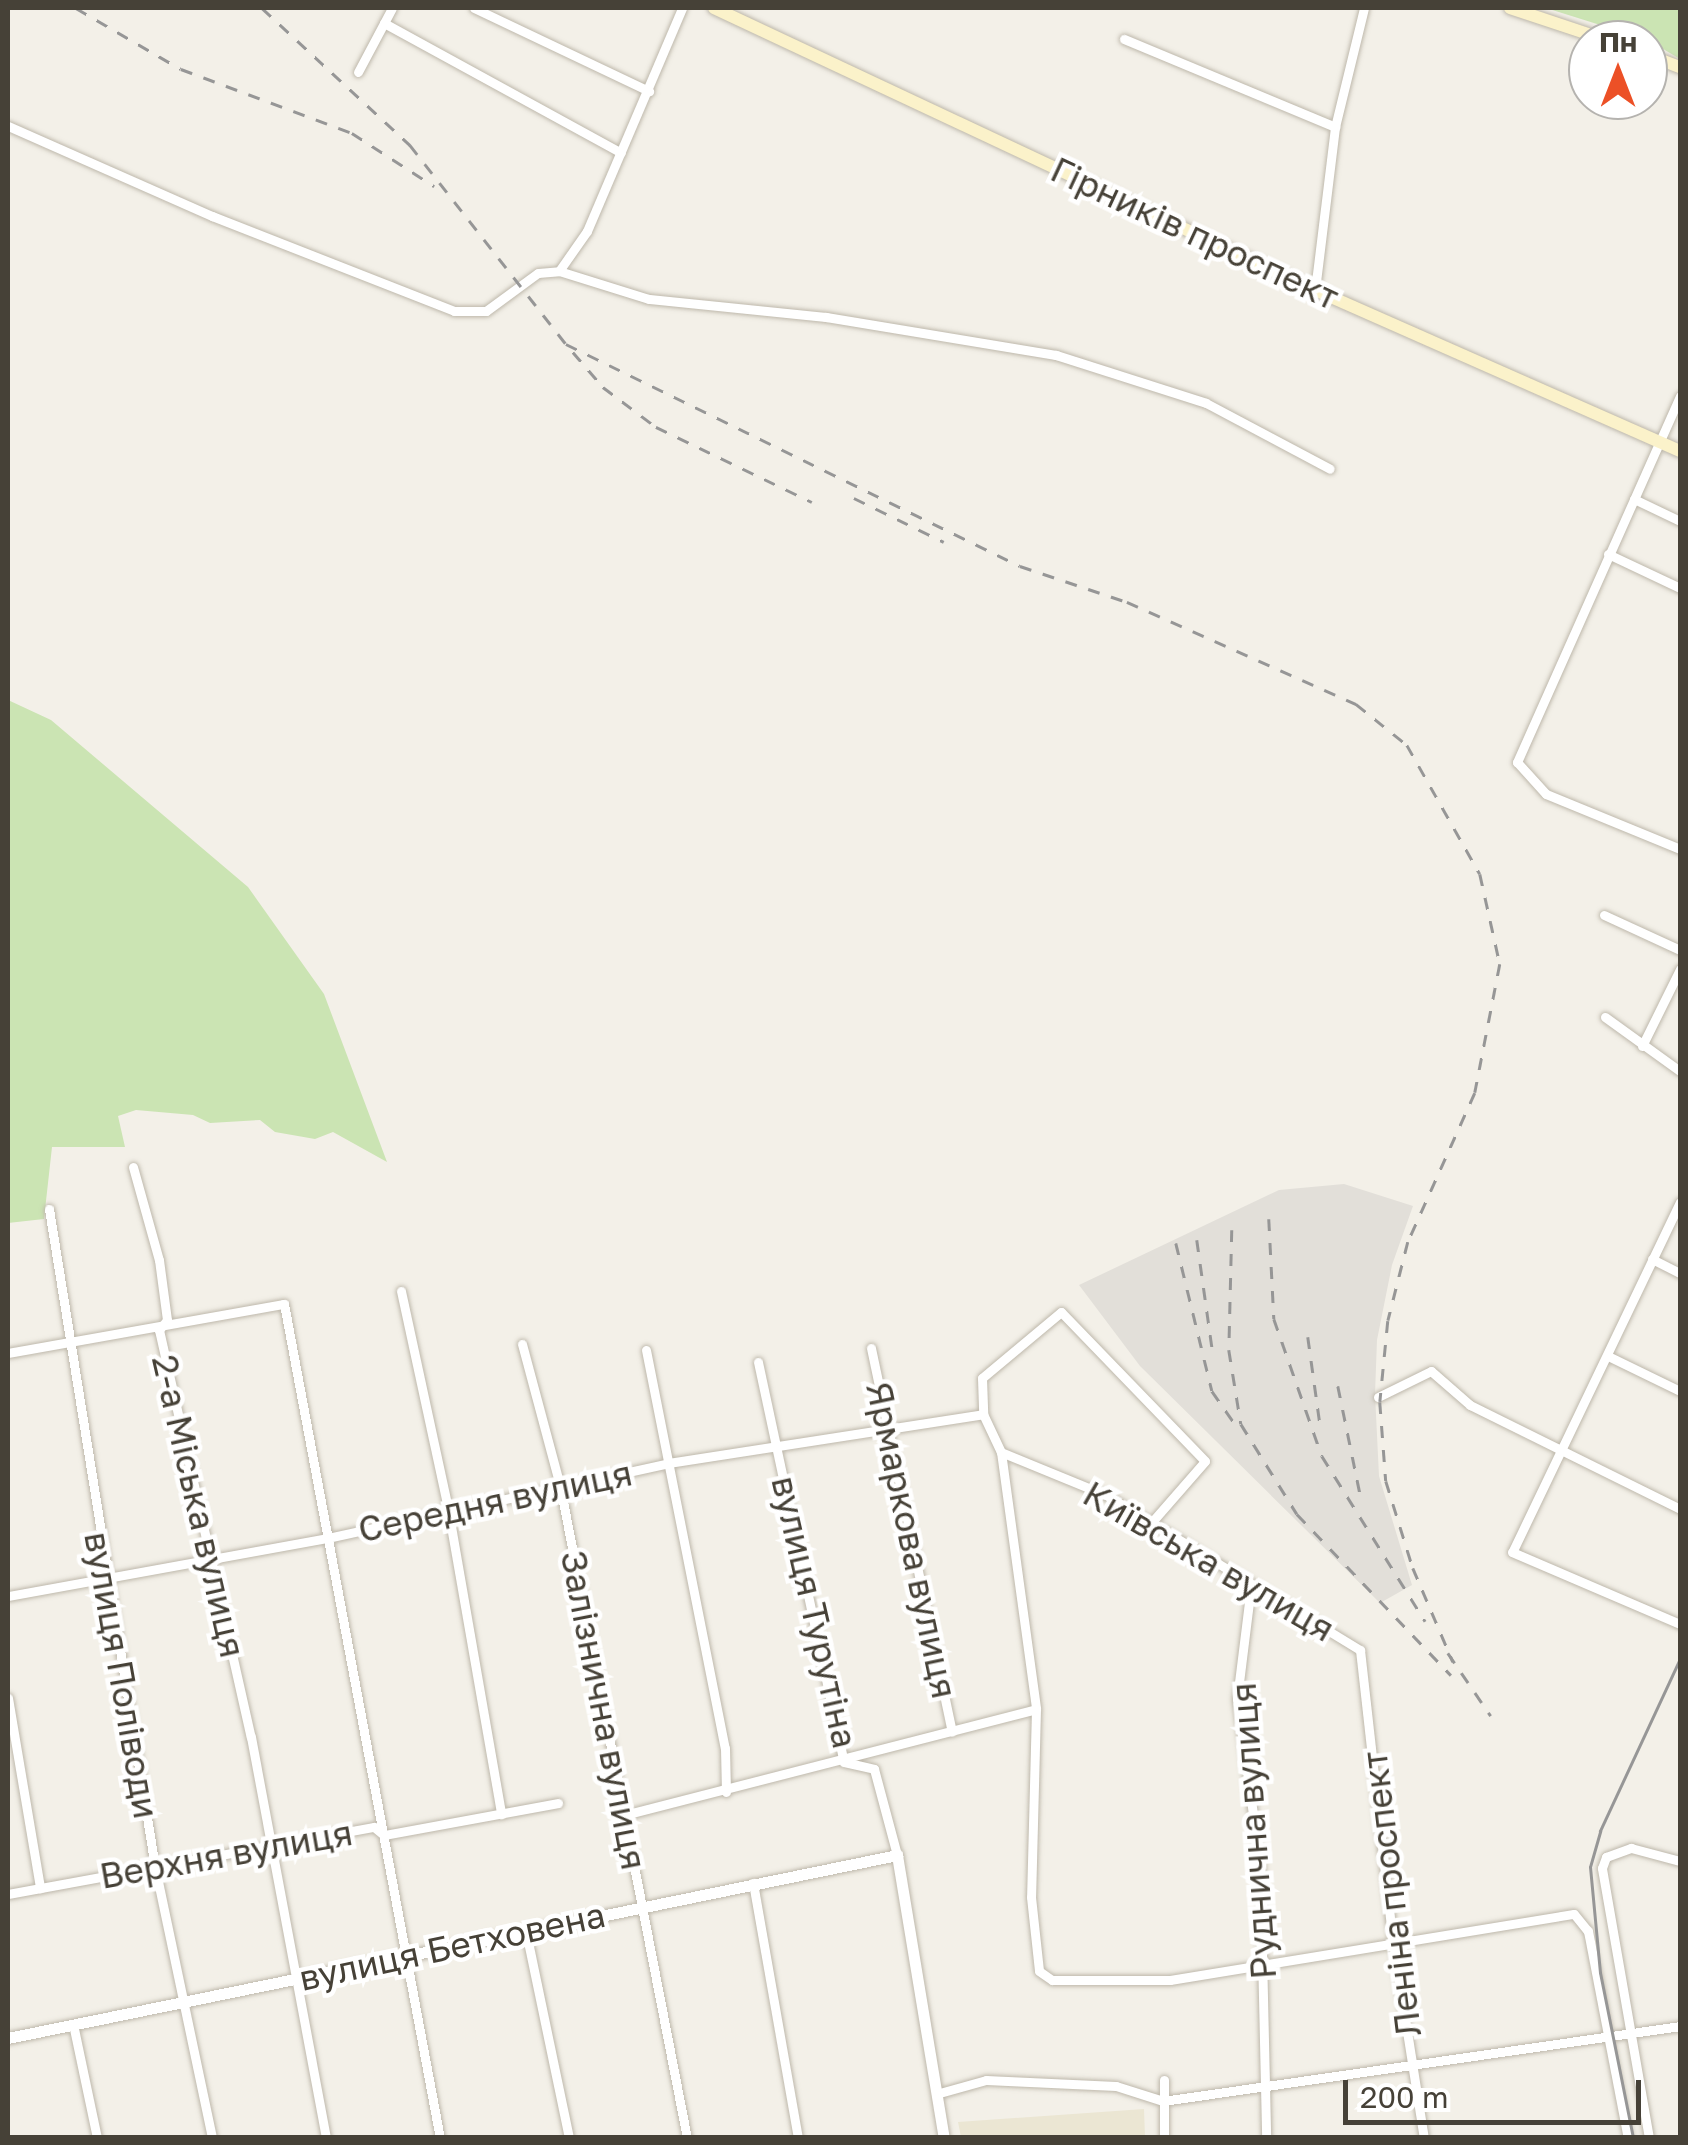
<!DOCTYPE html>
<meta charset="utf-8">
<style>
body{margin:0}
#map{position:relative;width:1688px;height:2145px;overflow:hidden;background:#f3f0e8;font-family:"Golos Text",sans-serif}
div>[style]{position:absolute}
.industrial>*{inset:0;background:#e2dfd9}
.education>*{inset:0;background:#ebe6d3}
.green>*{inset:0;background:#cbe4b3}
.roads{filter:drop-shadow(0 0 2px #beb8ab) drop-shadow(0 0 2px #beb8ab)}
.minor>*{height:9px;margin:-4.5px;padding:0 4.5px;transform-origin:4.5px;border-radius:4.5px;background:#fff}
.tertiary>*{height:11px;margin:-5.5px;padding:0 5.5px;transform-origin:5.5px;border-radius:5.5px;background:#fff}
.secondary>*{height:12px;margin:-6px;padding:0 6px;transform-origin:6px;border-radius:6px;background:#fbf2ca}
.tram>*{height:2.5px;margin:-1.25px;padding:0 1.25px;transform-origin:1.25px;border-radius:1.25px;background:#969696}
.rail>*{height:2.5px;margin-top:-1.25px;transform-origin:0;background:repeating-linear-gradient(90deg,#969696 0 12px,transparent 0 24px)}
span{translate:-50% -50%;white-space:nowrap;text-align:center;line-height:1.15;-webkit-text-stroke:9px #fff;paint-order:stroke}
.street-label{font-size:35px;color:#464137}
.frame{position:absolute;inset:0;border:10px solid #464137;pointer-events:none}
.north{position:absolute;left:1568px;top:20px;width:100px;height:100px;box-sizing:border-box;background:#fff;border:2px solid #b5b3af;border-radius:50%;rotate:0deg;font-size:28px;font-weight:700;line-height:40px;text-align:center;color:#464137}
.north::after{content:'';display:block;margin:auto;width:35px;height:45px;background:#ec5026;clip-path:polygon(50% 0,100% 100%,50% 72%,0 100%)}
.scale{position:absolute;left:1343px;top:2080px;width:298px;height:45px;box-sizing:border-box;border:5px solid #464137;border-top:0;padding-left:12px;font-size:30px;line-height:35px;white-space:nowrap;color:#464137;-webkit-text-stroke:8px #fff;paint-order:stroke}
</style>
<div id="map">
<div class="industrial">
<i style="clip-path:polygon(1344px 1184px,1413px 1206px,1392px 1265px,1377px 1340px,1375px 1394px,1379px 1476px,1412px 1585px,1380px 1603px,1140px 1366px,1079px 1285px,1279px 1190px)"></i>
</div>
<div class="education">
<i style="clip-path:polygon(1144px 2109px,1145px 2137px,961px 2137px,958px 2122px)"></i>
</div>
<div class="green">
<i style="clip-path:polygon(1546px 8px,1680px 8px,1680px 59px,1648px 40px)"></i>
<i style="clip-path:polygon(8px 700px,51px 720px,248px 887px,324px 994px,387px 1162px,333px 1132px,315px 1139px,275px 1132px,260px 1120px,210px 1123px,193px 1115px,136px 1110px,118px 1116px,125px 1147px,52px 1147px,44px 1219px,8px 1223px)"></i>
</div>
<div class="roads">
<div class="minor">
<i style="left:474px;top:8px;width:194px;rotate:25.4deg"></i>
<i style="left:384px;top:23px;width:270px;rotate:28.7deg"></i>
<i style="left:1124px;top:39px;width:229px;rotate:22.6deg"></i>
<i style="left:358px;top:72px;width:72px;rotate:-62deg"></i>
<i style="left:8px;top:126px;width:223px;rotate:23.8deg"></i>
<i style="left:212px;top:216px;width:260px;rotate:21.4deg"></i>
<i style="left:454px;top:311px;width:32px"></i>
<i style="left:486px;top:311px;width:64px;rotate:-36.2deg"></i>
<i style="left:538px;top:273px;width:21px;rotate:-5deg"></i>
<i style="left:559px;top:271px;width:94px;rotate:17.3deg"></i>
<i style="left:649px;top:299px;width:178px;rotate:5.8deg"></i>
<i style="left:826px;top:317px;width:233px;rotate:9.4deg"></i>
<i style="left:1056px;top:355px;width:157px;rotate:17.7deg"></i>
<i style="left:1206px;top:403px;width:140px;rotate:28deg"></i>
<i style="left:559px;top:271px;width:49px;rotate:-55deg"></i>
<i style="left:587px;top:231px;width:242px;rotate:-66.9deg"></i>
<i style="left:1315px;top:290px;width:164px;rotate:-83deg"></i>
<i style="left:1335px;top:127px;width:122px;rotate:-76.3deg"></i>
<i style="left:1680px;top:396px;width:401px;rotate:114deg"></i>
<i style="left:1517px;top:762px;width:43px;rotate:47.8deg"></i>
<i style="left:1546px;top:794px;width:145px;rotate:22.3deg"></i>
<i style="left:1634px;top:499px;width:51px;rotate:25.6deg"></i>
<i style="left:1608px;top:554px;width:80px;rotate:25.3deg"></i>
<i style="left:1604px;top:915px;width:84px;rotate:24.7deg"></i>
<i style="left:1605px;top:1017px;width:92px;rotate:35.8deg"></i>
<i style="left:1642px;top:1046px;width:86px;rotate:-63.7deg"></i>
<i style="left:133px;top:1167px;width:97px;rotate:74.4deg"></i>
<i style="left:159px;top:1260px;width:61px;rotate:82.4deg"></i>
<i style="left:167px;top:1320px;width:13px;rotate:129deg"></i>
<i style="left:159px;top:1330px;width:417px;rotate:77.3deg"></i>
<i style="left:251px;top:1737px;width:408px;rotate:79.4deg"></i>
<i style="left:1680px;top:1202px;width:388px;rotate:115.6deg"></i>
<i style="left:1512px;top:1552px;width:183px;rotate:23.2deg"></i>
<i style="left:49px;top:1209px;width:666px;rotate:80.85deg"></i>
<i style="left:155px;top:1867px;width:277px;rotate:78.1deg"></i>
<i style="left:1652px;top:1259px;width:31px;rotate:27deg"></i>
<i style="left:401px;top:1291px;width:223px;rotate:77.8deg"></i>
<i style="left:448px;top:1509px;width:310px;rotate:80.1deg"></i>
<i style="left:522px;top:1344px;width:147px;rotate:75deg"></i>
<i style="left:560px;top:1486px;width:664px;rotate:78.98deg"></i>
<i style="left:871px;top:1348px;width:392px;rotate:78.1deg"></i>
<i style="left:646px;top:1350px;width:406px;rotate:78.8deg"></i>
<i style="left:725px;top:1748px;width:44px;rotate:88.7deg"></i>
<i style="left:8px;top:1353px;width:280px;rotate:-10.1deg"></i>
<i style="left:284px;top:1304px;width:848px;rotate:79.41deg"></i>
<i style="left:1608px;top:1356px;width:80px;rotate:25.9deg"></i>
<i style="left:758px;top:1362px;width:409px;rotate:77.9deg"></i>
<i style="left:844px;top:1762px;width:31px;rotate:13deg"></i>
<i style="left:874px;top:1769px;width:89px;rotate:75deg"></i>
<i style="left:1378px;top:1397px;width:59px;rotate:-26.1deg"></i>
<i style="left:1431px;top:1371px;width:52px;rotate:41.1deg"></i>
<i style="left:1470px;top:1405px;width:234px;rotate:26.3deg"></i>
<i style="left:1001px;top:1452px;width:113px;rotate:22.3deg"></i>
<i style="left:1106px;top:1495px;width:298px;rotate:31.4deg"></i>
<i style="left:1360px;top:1650px;width:295px;rotate:83.6deg"></i>
<i style="left:1393px;top:1943px;width:197px;rotate:81deg"></i>
<i style="left:1151px;top:1523px;width:82px;rotate:-48.9deg"></i>
<i style="left:1205px;top:1461px;width:207px;rotate:-134deg"></i>
<i style="left:1061px;top:1312px;width:103px;rotate:140.1deg"></i>
<i style="left:982px;top:1378px;width:36px;rotate:88deg"></i>
<i style="left:983px;top:1414px;width:42px;rotate:64.7deg"></i>
<i style="left:1001px;top:1452px;width:259px;rotate:82.2deg"></i>
<i style="left:1036px;top:1709px;width:188px;rotate:91.5deg"></i>
<i style="left:1031px;top:1897px;width:74px;rotate:83.8deg"></i>
<i style="left:1039px;top:1971px;width:16px;rotate:35deg"></i>
<i style="left:1052px;top:1980px;width:118px"></i>
<i style="left:1170px;top:1980px;width:409px;rotate:-9.3deg"></i>
<i style="left:1574px;top:1914px;width:22px;rotate:51deg"></i>
<i style="left:1588px;top:1931px;width:211px;rotate:79.1deg"></i>
<i style="left:1251px;top:1586px;width:114px;rotate:97.1deg"></i>
<i style="left:1237px;top:1699px;width:168px;rotate:82.1deg"></i>
<i style="left:1260px;top:1865px;width:273px;rotate:88.7deg"></i>
<i style="left:8px;top:1596px;width:325px;rotate:-10.3deg"></i>
<i style="left:328px;top:1538px;width:348px;rotate:-12.4deg"></i>
<i style="left:668px;top:1463px;width:319px;rotate:-8.8deg"></i>
<i style="left:8px;top:1698px;width:193px;rotate:80.4deg"></i>
<i style="left:628px;top:1814px;width:421px;rotate:-14.4deg"></i>
<i style="left:753px;top:1883px;width:259px;rotate:80deg"></i>
<i style="left:8px;top:1894px;width:372px;rotate:-10.4deg"></i>
<i style="left:374px;top:1827px;width:13px;rotate:39deg"></i>
<i style="left:384px;top:1835px;width:177px;rotate:-10.4deg"></i>
<i style="left:526px;top:1932px;width:210px;rotate:78.2deg"></i>
<i style="left:73px;top:2024px;width:116px;rotate:78.1deg"></i>
<i style="left:936px;top:2094px;width:52px;rotate:-15.6deg"></i>
<i style="left:986px;top:2080px;width:130px;rotate:2.6deg"></i>
<i style="left:1116px;top:2086px;width:49px;rotate:17.7deg"></i>
<i style="left:1163px;top:2101px;width:522px;rotate:-8.25deg"></i>
<i style="left:1164px;top:2138px;width:58px;rotate:-90deg"></i>
<i style="left:1649px;top:2138px;width:274px;rotate:-99.9deg"></i>
<i style="left:1602px;top:1868px;width:12px;rotate:-70deg"></i>
<i style="left:1606px;top:1857px;width:27px;rotate:-20deg"></i>
<i style="left:1631px;top:1848px;width:51px;rotate:14.9deg"></i>
</div>
<div class="tertiary">
<i style="left:8px;top:2038px;width:908px;rotate:-11.63deg"></i>
<i style="left:897px;top:1855px;width:287px;rotate:80.6deg"></i>
</div>
<div class="secondary">
<i style="left:714px;top:8px;width:664px;rotate:25.14deg"></i>
<i style="left:1315px;top:290px;width:399px;rotate:23.8deg"></i>
<i style="left:1510px;top:8px;width:101px;rotate:18.4deg"></i>
<i style="left:1648px;top:55px;width:34px;rotate:21deg"></i>
</div>
</div>
<div class="tram">
<i style="left:1633px;top:2138px;width:168px;rotate:-101.3deg"></i>
<i style="left:1600px;top:1973px;width:106px;rotate:-95.4deg"></i>
<i style="left:1590px;top:1867px;width:37px;rotate:-74deg"></i>
<i style="left:1600px;top:1831px;width:190px;rotate:-65.1deg"></i>
</div>
<div class="rail">
<i style="left:76px;top:8px;width:121px;rotate:30.2deg"></i>
<i style="left:181px;top:69px;width:183px;rotate:20.5deg"></i>
<i style="left:352px;top:133px;width:98px;rotate:32.9deg"></i>
<i style="left:262px;top:8px;width:202px;rotate:42.8deg"></i>
<i style="left:410px;top:145px;width:253px;rotate:51.9deg"></i>
<i style="left:566px;top:344px;width:505px;rotate:26.06deg"></i>
<i style="left:1020px;top:566px;width:113px;rotate:18.6deg"></i>
<i style="left:1127px;top:602px;width:251px;rotate:24deg"></i>
<i style="left:1356px;top:704px;width:65px;rotate:38.8deg"></i>
<i style="left:1407px;top:745px;width:148px;rotate:60.5deg"></i>
<i style="left:1480px;top:874px;width:92px;rotate:77.5deg"></i>
<i style="left:1500px;top:964px;width:131px;rotate:101deg"></i>
<i style="left:1475px;top:1093px;width:163px;rotate:114.2deg"></i>
<i style="left:1408px;top:1242px;width:81px;rotate:104.2deg"></i>
<i style="left:1388px;top:1321px;width:81px;rotate:95.6deg"></i>
<i style="left:1380px;top:1402px;width:79px;rotate:85.7deg"></i>
<i style="left:1386px;top:1481px;width:91px;rotate:72.8deg"></i>
<i style="left:1413px;top:1568px;width:102px;rotate:66.9deg"></i>
<i style="left:573px;top:352px;width:46px;rotate:49.4deg"></i>
<i style="left:603px;top:387px;width:66px;rotate:37deg"></i>
<i style="left:656px;top:427px;width:173px;rotate:25.7deg"></i>
<i style="left:854px;top:498px;width:100px;rotate:26.1deg"></i>
<i style="left:1269px;top:1219px;width:100px;rotate:87.1deg"></i>
<i style="left:1274px;top:1319px;width:145px;rotate:70.7deg"></i>
<i style="left:1322px;top:1456px;width:195px;rotate:58deg"></i>
<i style="left:1232px;top:1230px;width:120px;rotate:91.4deg"></i>
<i style="left:1229px;top:1350px;width:75px;rotate:80.8deg"></i>
<i style="left:1241px;top:1424px;width:106px;rotate:58.1deg"></i>
<i style="left:1297px;top:1514px;width:223px;rotate:46.3deg"></i>
<i style="left:1197px;top:1240px;width:115px;rotate:82deg"></i>
<i style="left:1176px;top:1243px;width:152px;rotate:76.3deg"></i>
<i style="left:1212px;top:1391px;width:38px;rotate:55deg"></i>
<i style="left:1308px;top:1337px;width:88px;rotate:82.1deg"></i>
<i style="left:1338px;top:1386px;width:119px;rotate:78.4deg"></i>
<i style="left:1448px;top:1653px;width:76px;rotate:55.7deg"></i>
</div>
<div class="street-label">
<span style="left:1195px;top:233px;rotate:25deg">Гірників проспект</span>
<span style="left:495px;top:1501px;rotate:-12deg">Середня вулиця</span>
<span style="left:199px;top:1506px;rotate:77deg">2-а Міська вулиця</span>
<span style="left:912px;top:1540px;rotate:78deg">Ярмаркова вулиця</span>
<span style="left:1209px;top:1561px;rotate:30deg">Київська вулиця</span>
<span style="left:815px;top:1612px;rotate:77deg">вулиця Турутіна</span>
<span style="left:122px;top:1675px;rotate:80deg">вулиця Поліводи</span>
<span style="left:604px;top:1710px;rotate:79deg">Залізнична вулиця</span>
<span style="left:1253px;top:1831px;rotate:-94deg">Руднична вулиця</span>
<span style="left:226px;top:1854px;rotate:-10deg">Верхня вулиця</span>
<span style="left:1391px;top:1894px;rotate:-97deg">Леніна проспект</span>
<span style="left:452px;top:1946px;rotate:-12deg">вулиця Бетховена</span>
</div>
<div class="frame"></div>
<div class="north">Пн</div>
<div class="scale">200 m</div>
</div>
